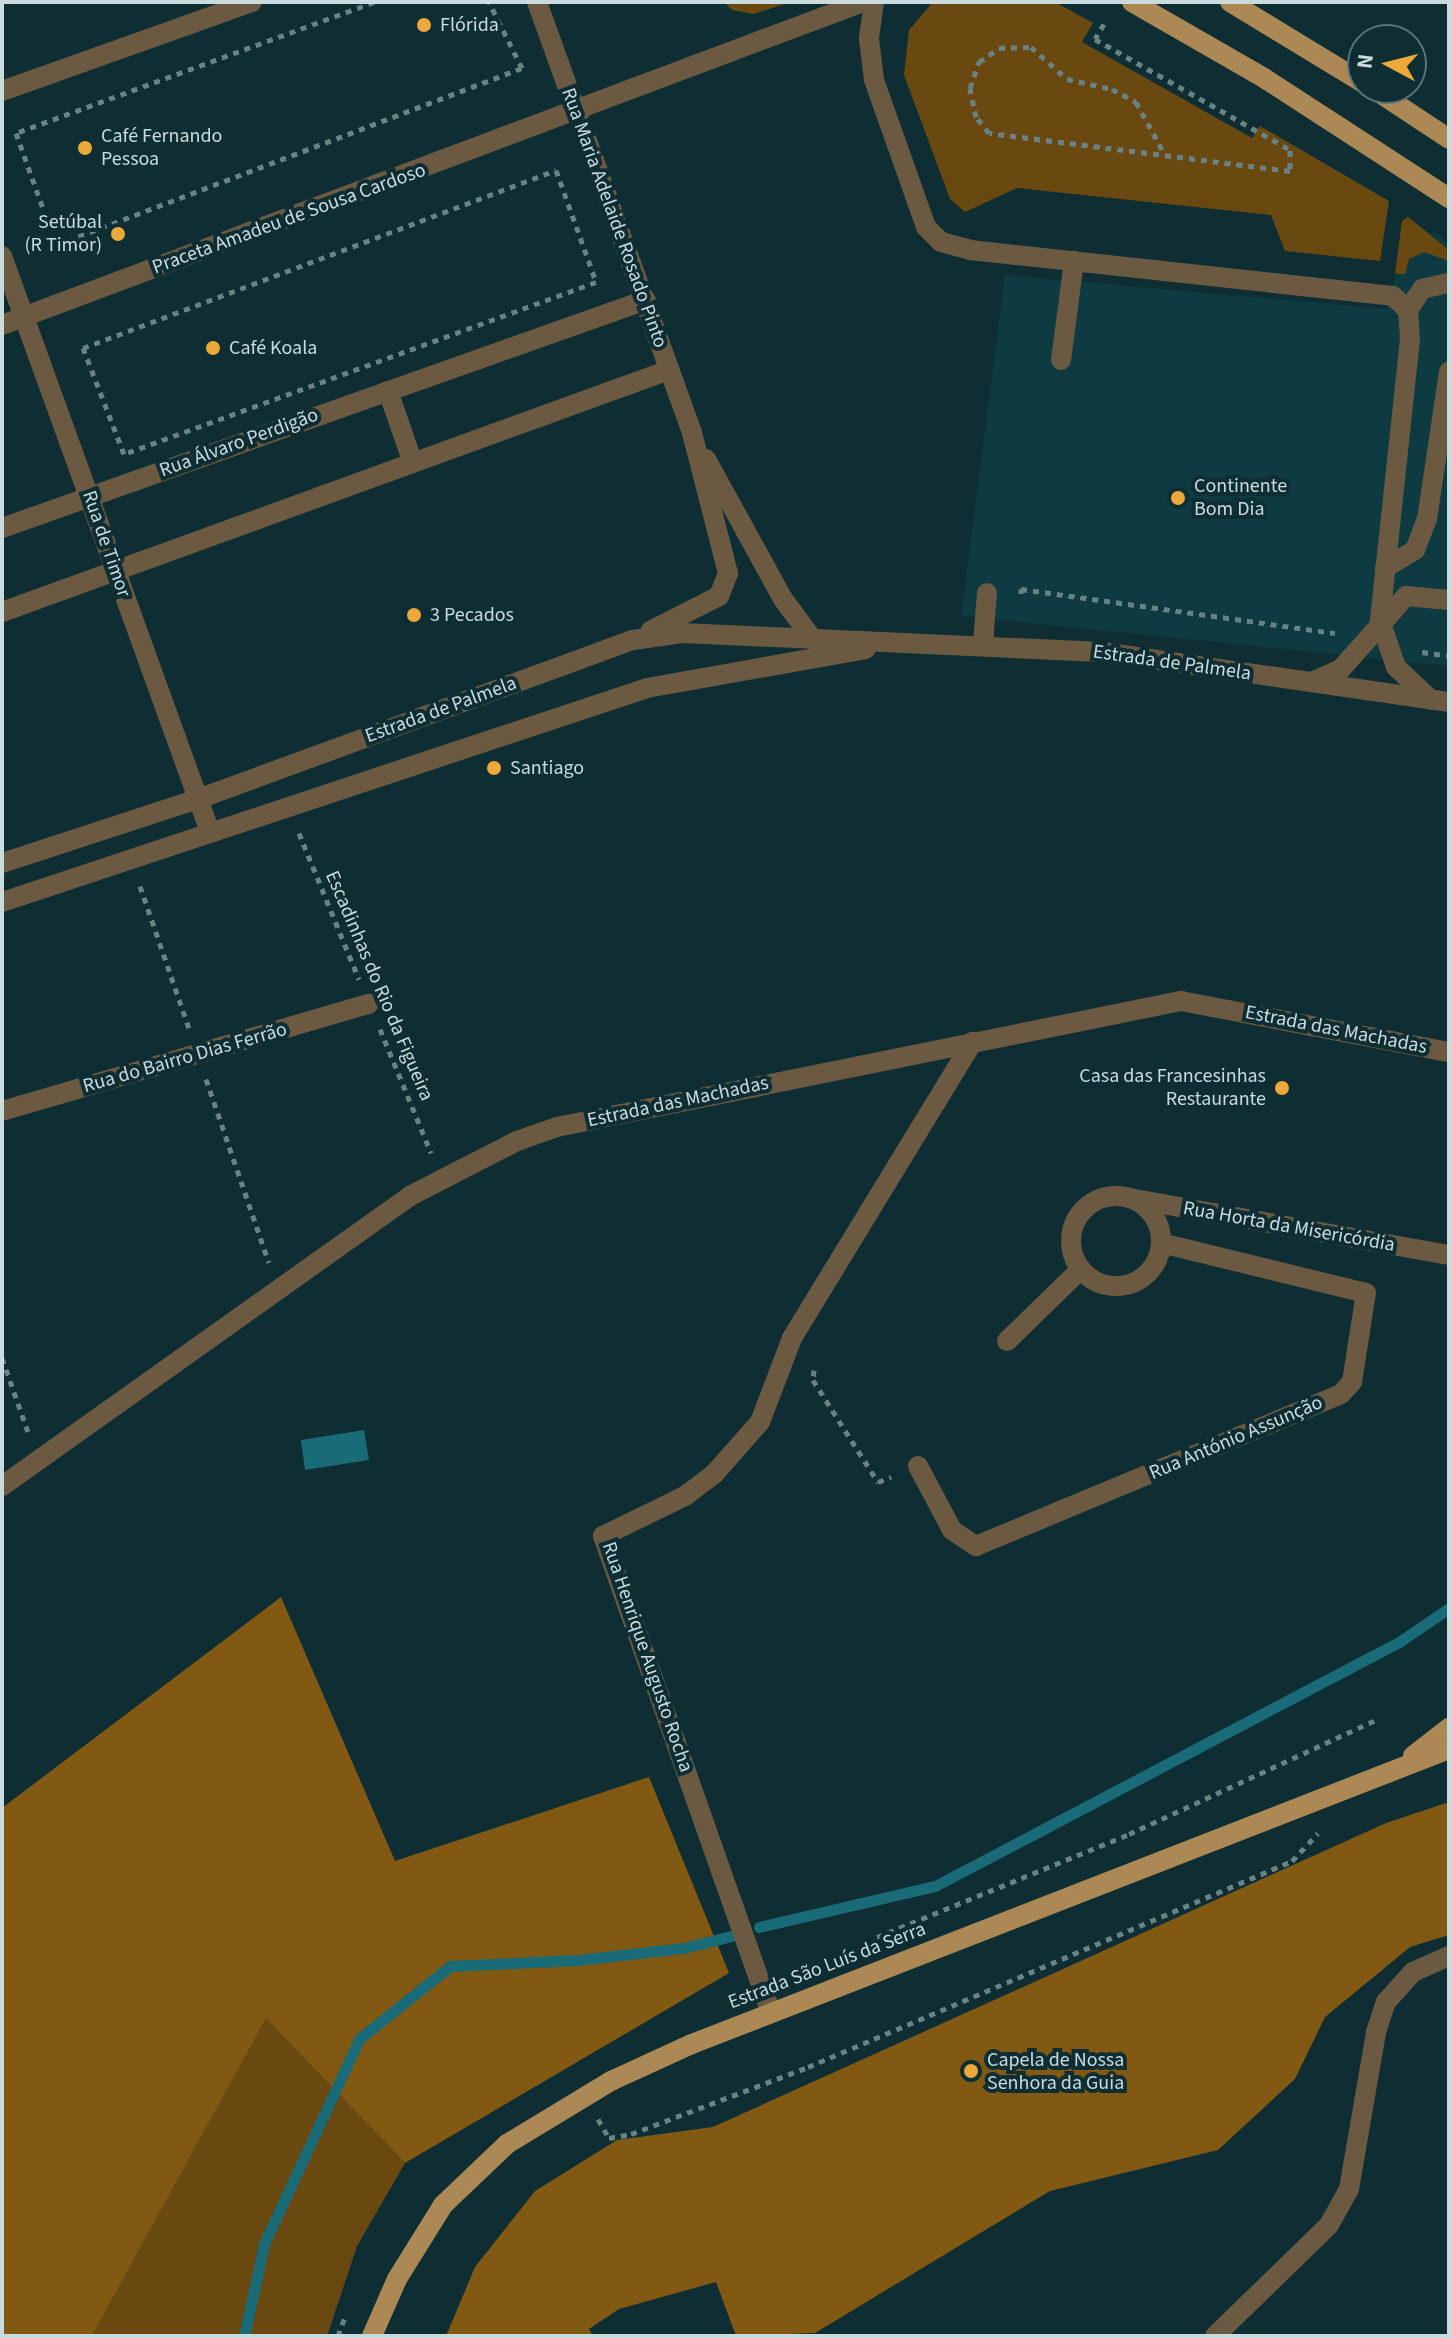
<!DOCTYPE html>
<meta charset="utf-8">
<style>
body{margin:0}
#map{position:relative;width:1451px;height:2338px;overflow:hidden;background:#0e2e34;font-family:"Source Sans 3",sans-serif}
div>[style]{position:absolute}
.built>*{inset:0;background:#0e3a42}
.green>*{inset:0;background:#6a4911}
.forest>*{inset:0;background:#815913}
.water>*{inset:0;background:#186b77}
.stream>*{height:11px;margin:-5.5px;padding:0 5.5px;transform-origin:5.5px;border-radius:5.5px;background:#186b77}
.path>*{height:5px;margin-top:-2.5px;transform-origin:0;background:repeating-linear-gradient(90deg,#698286 0 6px,transparent 0 12px)}
.minor>*{height:20px;margin:-10px;padding:0 10px;transform-origin:10px;border-radius:10px;background:#6b5a41}
.minor>.ring{margin:-10px;padding:0;box-sizing:content-box;background:none;border:20px solid #6b5a41;border-radius:50%}
.major>*{height:20px;margin:-10px;padding:0 10px;transform-origin:10px;border-radius:10px;background:#ac8854}
.dots>*{width:22px;height:22px;translate:-50% -50%;box-sizing:border-box;border:4px solid #0e2e34;border-radius:50%}
span{translate:-50% -50%;white-space:nowrap;text-align:center;line-height:1.15;-webkit-text-stroke:8px #0e2e34;paint-order:stroke}
.poi-label{font-size:20px;color:#cadbde}
.left{translate:0 -50%;text-align:left}
.right{translate:-100% -50%;text-align:right}
.street-label{font-size:20px;color:#cadbde}
.frame{position:absolute;inset:0;border:4px solid #cadbde;pointer-events:none}
.north{position:absolute;left:1347px;top:24px;width:80px;height:80px;box-sizing:border-box;background:#0e2e34;border:2px solid #597378;border-radius:50%;rotate:277deg;font-size:22px;font-weight:700;line-height:32px;text-align:center;color:#cadbde}
.north::after{content:'';display:block;margin:auto;width:28px;height:36px;background:#eca93a;clip-path:polygon(50% 0,100% 100%,50% 72%,0 100%)}
</style>
<div id="map">
<div class="built">
<i style="clip-path:polygon(1435px 232px,1449px 244px,1449px 666px,961px 616px,1005px 275px,1387px 309px,1406px 239px)"></i>
</div>
<div class="green">
<i style="clip-path:polygon(724px 2px,791px 2px,753px 14px,732px 10px)"></i>
<i style="clip-path:polygon(933px 2px,1055px 2px,1093px 23px,1082px 42px,1252px 138px,1260px 126px,1389px 201px,1380px 261px,1285px 251px,1271px 215px,1017px 188px,965px 212px,950px 199px,904px 75px,909px 30px)"></i>
<i style="clip-path:polygon(1408px 217px,1449px 250px,1449px 261px,1424px 252px,1409px 259px,1405px 274px,1395px 274px,1402px 221px)"></i>
<i style="clip-path:polygon(266px 2017px,405px 2163px,357px 2246px,327px 2336px,92px 2336px)"></i>
</div>
<div class="forest">
<i style="clip-path:polygon(281px 1597px,395px 1861px,649px 1777px,729px 1973px,405px 2163px,266px 2018px,92px 2336px,2px 2336px,2px 1808px)"></i>
<i style="clip-path:polygon(1449px 1802px,1449px 1935px,1410px 1947px,1325px 2017px,1295px 2079px,1218px 2150px,1050px 2191px,815px 2333px,736px 2336px,716px 2282px,619px 2309px,589px 2329px,593px 2336px,446px 2336px,475px 2267px,535px 2191px,617px 2140px,713px 2127px,1386px 1823px)"></i>
</div>
<div class="water">
<i style="clip-path:polygon(364px 1430px,369px 1460px,305px 1470px,301px 1440px)"></i>
</div>
<div class="stream">
<i style="left:759px;top:1927px;width:181px;rotate:-13.1deg"></i>
<i style="left:935px;top:1886px;width:524px;rotate:-27.74deg"></i>
<i style="left:1399px;top:1642px;width:60px;rotate:-34.2deg"></i>
<i style="left:244px;top:2336px;width:94px;rotate:-77.7deg"></i>
<i style="left:264px;top:2244px;width:226px;rotate:-65.1deg"></i>
<i style="left:359px;top:2039px;width:117px;rotate:-38.7deg"></i>
<i style="left:450px;top:1966px;width:128px;rotate:-2.7deg"></i>
<i style="left:578px;top:1960px;width:107px;rotate:-6.5deg"></i>
<i style="left:684px;top:1948px;width:49px;rotate:-14.3deg"></i>
</div>
<div class="path">
<i style="left:374px;top:2px;width:381px;rotate:159.9deg"></i>
<i style="left:16px;top:133px;width:119px;rotate:70.3deg"></i>
<i style="left:56px;top:245px;width:498px;rotate:-20.8deg"></i>
<i style="left:522px;top:68px;width:74px;rotate:-116.6deg"></i>
<i style="left:1104px;top:24px;width:17px;rotate:121deg"></i>
<i style="left:1095px;top:39px;width:224px;rotate:29.6deg"></i>
<i style="left:1290px;top:150px;width:21px;rotate:90deg"></i>
<i style="left:1290px;top:171px;width:303px;rotate:-172.8deg"></i>
<i style="left:989px;top:133px;width:21px;rotate:-129deg"></i>
<i style="left:976px;top:117px;width:30px;rotate:-102deg"></i>
<i style="left:970px;top:88px;width:28px;rotate:-71deg"></i>
<i style="left:979px;top:62px;width:24px;rotate:-35deg"></i>
<i style="left:999px;top:48px;width:32px;rotate:-2deg"></i>
<i style="left:1031px;top:47px;width:48px;rotate:41.6deg"></i>
<i style="left:1067px;top:79px;width:46px;rotate:12.5deg"></i>
<i style="left:1112px;top:89px;width:27px;rotate:28deg"></i>
<i style="left:1136px;top:102px;width:60px;rotate:61.3deg"></i>
<i style="left:556px;top:170px;width:119px;rotate:70.3deg"></i>
<i style="left:596px;top:282px;width:502px;rotate:159.98deg"></i>
<i style="left:124px;top:454px;width:114px;rotate:-111.1deg"></i>
<i style="left:83px;top:348px;width:505px;rotate:-20.62deg"></i>
<i style="left:1021px;top:594px;width:5px;rotate:-90deg"></i>
<i style="left:1021px;top:589px;width:317px;rotate:8deg"></i>
<i style="left:1422px;top:652px;width:27px;rotate:8deg"></i>
<i style="left:299px;top:833px;width:158px;rotate:67.7deg"></i>
<i style="left:140px;top:886px;width:150px;rotate:71deg"></i>
<i style="left:380px;top:1029px;width:134px;rotate:67.6deg"></i>
<i style="left:206px;top:1079px;width:194px;rotate:71.1deg"></i>
<i style="left:2px;top:1358px;width:78px;rotate:70.6deg"></i>
<i style="left:814px;top:1370px;width:10px;rotate:96deg"></i>
<i style="left:813px;top:1380px;width:121px;rotate:57.5deg"></i>
<i style="left:878px;top:1482px;width:14px;rotate:-21deg"></i>
<i style="left:877px;top:1937px;width:272px;rotate:-22.2deg"></i>
<i style="left:1129px;top:1834px;width:274px;rotate:-24.8deg"></i>
<i style="left:598px;top:2119px;width:22px;rotate:60deg"></i>
<i style="left:609px;top:2138px;width:22px;rotate:-10deg"></i>
<i style="left:631px;top:2134px;width:189px;rotate:-20.7deg"></i>
<i style="left:808px;top:2067px;width:526px;rotate:-23.06deg"></i>
<i style="left:1292px;top:1861px;width:38px;rotate:-47deg"></i>
<i style="left:338px;top:2336px;width:20px;rotate:-70deg"></i>
</div>
<div class="minor">
<i style="left:537px;top:2px;width:458px;rotate:70.2deg"></i>
<i style="left:692px;top:433px;width:145px;rotate:75.6deg"></i>
<i style="left:728px;top:573px;width:25px;rotate:111deg"></i>
<i style="left:719px;top:596px;width:77px;rotate:153.1deg"></i>
<i style="left:874px;top:2px;width:37px;rotate:98deg"></i>
<i style="left:869px;top:39px;width:41px;rotate:83deg"></i>
<i style="left:874px;top:80px;width:156px;rotate:70.5deg"></i>
<i style="left:926px;top:227px;width:21px;rotate:45deg"></i>
<i style="left:941px;top:242px;width:30px;rotate:15deg"></i>
<i style="left:970px;top:250px;width:425px;rotate:6.2deg"></i>
<i style="left:1393px;top:296px;width:21px;rotate:43deg"></i>
<i style="left:1408px;top:310px;width:29px;rotate:86deg"></i>
<i style="left:1410px;top:339px;width:284px;rotate:96.1deg"></i>
<i style="left:1380px;top:621px;width:49px;rotate:70.8deg"></i>
<i style="left:1396px;top:667px;width:48px;rotate:43.3deg"></i>
<i style="left:2px;top:91px;width:265px;rotate:-19.6deg"></i>
<i style="left:2px;top:256px;width:612px;rotate:70.14deg"></i>
<i style="left:1408px;top:310px;width:25px;rotate:-56deg"></i>
<i style="left:1422px;top:289px;width:28px;rotate:-13deg"></i>
<i style="left:2px;top:325px;width:920px;rotate:-20.56deg"></i>
<i style="left:1061px;top:360px;width:100px;rotate:-82.5deg"></i>
<i style="left:388px;top:391px;width:76px;rotate:70.9deg"></i>
<i style="left:706px;top:459px;width:160px;rotate:61.2deg"></i>
<i style="left:783px;top:599px;width:49px;rotate:53.4deg"></i>
<i style="left:2px;top:528px;width:683px;rotate:-19.5deg"></i>
<i style="left:1385px;top:568px;width:35px;rotate:-31deg"></i>
<i style="left:1415px;top:550px;width:33px;rotate:-69deg"></i>
<i style="left:1427px;top:519px;width:149px;rotate:-81.5deg"></i>
<i style="left:2px;top:612px;width:710px;rotate:-19.94deg"></i>
<i style="left:983px;top:643px;width:50px;rotate:-85.4deg"></i>
<i style="left:1312px;top:682px;width:32px;rotate:-24deg"></i>
<i style="left:1341px;top:669px;width:98px;rotate:-48.3deg"></i>
<i style="left:1406px;top:596px;width:43px;rotate:5.3deg"></i>
<i style="left:2px;top:863px;width:206px;rotate:-18.1deg"></i>
<i style="left:198px;top:799px;width:463px;rotate:-20.1deg"></i>
<i style="left:633px;top:640px;width:50px;rotate:-8deg"></i>
<i style="left:683px;top:633px;width:419px;rotate:2.6deg"></i>
<i style="left:1102px;top:652px;width:351px;rotate:8.2deg"></i>
<i style="left:2px;top:902px;width:680px;rotate:-18.35deg"></i>
<i style="left:647px;top:688px;width:222px;rotate:-10.1deg"></i>
<i style="left:2px;top:1111px;width:382px;rotate:-16.3deg"></i>
<i class="ring" style="left:1071px;top:1196px;width:70px;height:70px"></i>
<i style="left:1129px;top:1198px;width:325px;rotate:10.1deg"></i>
<i style="left:1007px;top:1341px;width:103px;rotate:-44.2deg"></i>
<i style="left:918px;top:1466px;width:72px;rotate:62deg"></i>
<i style="left:952px;top:1530px;width:29px;rotate:34deg"></i>
<i style="left:976px;top:1546px;width:395px;rotate:-22.6deg"></i>
<i style="left:1341px;top:1394px;width:16px;rotate:-47deg"></i>
<i style="left:1352px;top:1382px;width:90px;rotate:-81.1deg"></i>
<i style="left:1366px;top:1293px;width:211px;rotate:-166.3deg"></i>
<i style="left:2px;top:1486px;width:501px;rotate:-35.4deg"></i>
<i style="left:410px;top:1196px;width:120px;rotate:-27.2deg"></i>
<i style="left:517px;top:1141px;width:42px;rotate:-19.3deg"></i>
<i style="left:557px;top:1127px;width:637px;rotate:-11.42deg"></i>
<i style="left:1181px;top:1001px;width:273px;rotate:10.8deg"></i>
<i style="left:771px;top:2013px;width:506px;rotate:-109.4deg"></i>
<i style="left:603px;top:1536px;width:91px;rotate:-26deg"></i>
<i style="left:685px;top:1496px;width:36px;rotate:-37deg"></i>
<i style="left:714px;top:1474px;width:69px;rotate:-48.5deg"></i>
<i style="left:760px;top:1422px;width:90px;rotate:-69.1deg"></i>
<i style="left:792px;top:1338px;width:347px;rotate:-58.6deg"></i>
<i style="left:1215px;top:2336px;width:159px;rotate:-44.2deg"></i>
<i style="left:1329px;top:2225px;width:41px;rotate:-60.9deg"></i>
<i style="left:1349px;top:2189px;width:159px;rotate:-80.2deg"></i>
<i style="left:1376px;top:2032px;width:32px;rotate:-72deg"></i>
<i style="left:1386px;top:2002px;width:40px;rotate:-48deg"></i>
<i style="left:1413px;top:1972px;width:39px;rotate:-24deg"></i>
</div>
<div class="major">
<i style="left:1132px;top:2px;width:152px;rotate:29.9deg"></i>
<i style="left:1264px;top:78px;width:221px;rotate:33deg"></i>
<i style="left:1230px;top:2px;width:156px;rotate:31.3deg"></i>
<i style="left:1372px;top:88px;width:92px;rotate:33.5deg"></i>
<i style="left:1413px;top:1756px;width:46px;rotate:-37.9deg"></i>
<i style="left:372px;top:2336px;width:62px;rotate:-66.3deg"></i>
<i style="left:397px;top:2279px;width:87px;rotate:-58.1deg"></i>
<i style="left:443px;top:2205px;width:88px;rotate:-43.6deg"></i>
<i style="left:507px;top:2144px;width:122px;rotate:-31.2deg"></i>
<i style="left:611px;top:2081px;width:89px;rotate:-24.6deg"></i>
<i style="left:692px;top:2044px;width:812px;rotate:-21.29deg"></i>
</div>
<div class="dots">
<i style="left:424px;top:25px;background:#eca93a"></i>
<i style="left:85px;top:148px;background:#eca93a"></i>
<i style="left:118px;top:234px;background:#eca93a"></i>
<i style="left:213px;top:348px;background:#eca93a"></i>
<i style="left:1178px;top:498px;background:#eca93a"></i>
<i style="left:414px;top:615px;background:#eca93a"></i>
<i style="left:494px;top:768px;background:#eca93a"></i>
<i style="left:1282px;top:1088px;background:#eca93a"></i>
<i style="left:971px;top:2071px;background:#eca93a"></i>
</div>
<div class="poi-label">
<span class="left" style="left:440px;top:25px">Flórida</span>
<span class="left" style="left:101px;top:148px">Café Fernando<br>Pessoa</span>
<span class="right" style="left:102px;top:234px">Setúbal<br>(R Timor)</span>
<span class="left" style="left:229px;top:348px">Café Koala</span>
<span class="left" style="left:1194px;top:498px">Continente<br>Bom Dia</span>
<span class="left" style="left:430px;top:615px">3 Pecados</span>
<span class="left" style="left:510px;top:768px">Santiago</span>
<span class="right" style="left:1266px;top:1088px">Casa das Francesinhas<br>Restaurante</span>
<span class="left" style="left:987px;top:2072px">Capela de Nossa<br>Senhora da Guia</span>
</div>
<div class="street-label">
<span style="left:614px;top:218px;rotate:70deg">Rua Maria Adelaide Rosado Pinto</span>
<span style="left:289px;top:219px;rotate:-20deg">Praceta Amadeu de Sousa Cardoso</span>
<span style="left:239px;top:443px;rotate:-20deg">Rua Álvaro Perdigão</span>
<span style="left:106px;top:544px;rotate:71deg">Rua de Timor</span>
<span style="left:1172px;top:663px;rotate:8deg">Estrada de Palmela</span>
<span style="left:441px;top:710px;rotate:-20deg">Estrada de Palmela</span>
<span style="left:379px;top:986px;rotate:67deg">Escadinhas do Rio da Figueira</span>
<span style="left:1336px;top:1030px;rotate:11deg">Estrada das Machadas</span>
<span style="left:185px;top:1058px;rotate:-16deg">Rua do Bairro Dias Ferrão</span>
<span style="left:678px;top:1102px;rotate:-12deg">Estrada das Machadas</span>
<span style="left:1289px;top:1227px;rotate:10deg">Rua Horta da Misericórdia</span>
<span style="left:1236px;top:1438px;rotate:-23deg">Rua António Assunção</span>
<span style="left:647px;top:1657px;rotate:71deg">Rua Henrique Augusto Rocha</span>
<span style="left:827px;top:1966px;rotate:-21deg">Estrada São Luís da Serra</span>
</div>
<div class="frame"></div>
<div class="north">N</div>
</div>
